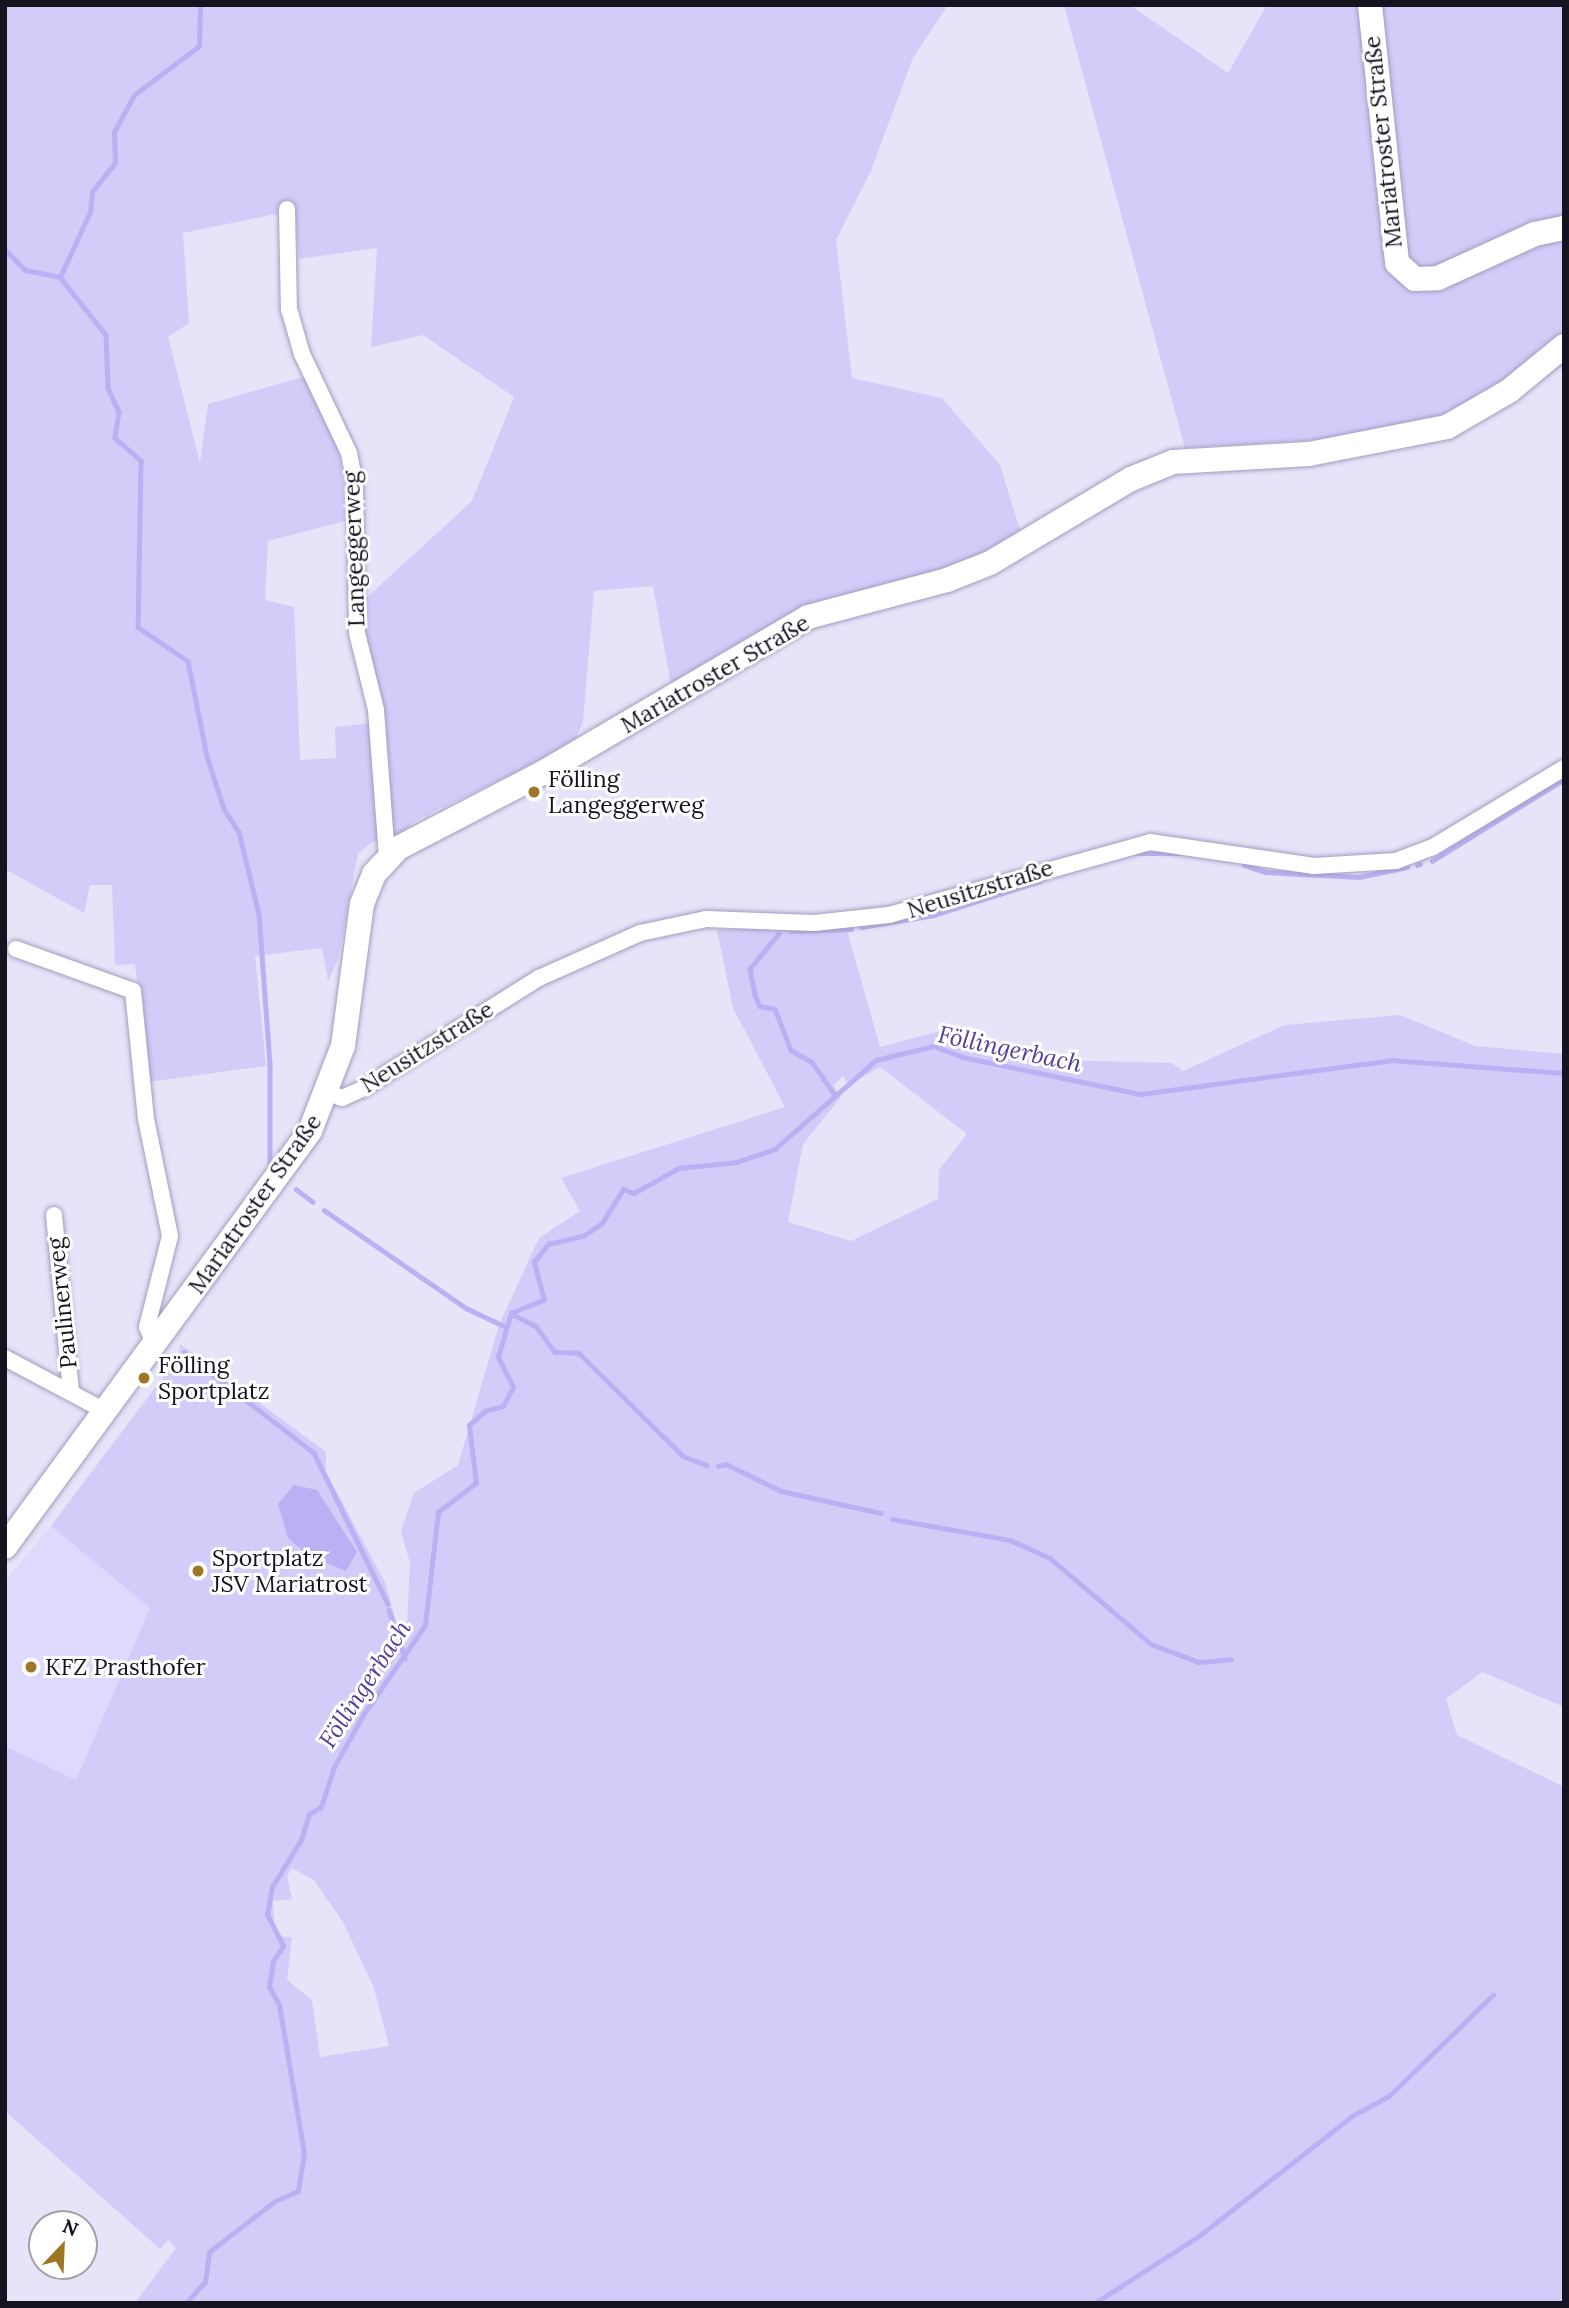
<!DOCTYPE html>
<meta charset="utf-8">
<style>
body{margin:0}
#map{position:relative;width:1569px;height:2308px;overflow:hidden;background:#e6e4f9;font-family:Lora,serif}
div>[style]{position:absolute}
.built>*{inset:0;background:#dfdafd}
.green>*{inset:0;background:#d2ccf9}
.water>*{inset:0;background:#bab0f3}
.stream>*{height:4.5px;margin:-2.25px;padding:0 2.25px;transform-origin:2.25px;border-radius:2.25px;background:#bab0f3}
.roads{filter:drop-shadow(0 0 2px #a19dbf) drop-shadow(0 0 2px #a19dbf)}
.minor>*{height:16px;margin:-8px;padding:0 8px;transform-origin:8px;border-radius:8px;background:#fff}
.primary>*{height:24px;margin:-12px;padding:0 12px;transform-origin:12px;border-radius:12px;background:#fff}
.dots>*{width:19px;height:19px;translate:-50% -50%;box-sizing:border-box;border:4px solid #fff;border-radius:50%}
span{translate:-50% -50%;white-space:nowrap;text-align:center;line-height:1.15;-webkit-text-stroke:6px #fff;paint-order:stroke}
.street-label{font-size:23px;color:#15131f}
.poi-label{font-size:23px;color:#15131f}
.left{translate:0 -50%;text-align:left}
.water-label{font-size:24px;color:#543c9b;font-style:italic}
.frame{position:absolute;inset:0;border:7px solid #15131f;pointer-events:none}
.north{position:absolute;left:28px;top:2210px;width:70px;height:70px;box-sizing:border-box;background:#fff;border:2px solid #a1a1a5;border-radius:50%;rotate:23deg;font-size:19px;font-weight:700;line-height:28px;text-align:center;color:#15131f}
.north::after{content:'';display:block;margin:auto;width:24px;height:32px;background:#9e7624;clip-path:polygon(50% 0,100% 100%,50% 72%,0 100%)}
</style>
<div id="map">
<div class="built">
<i style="clip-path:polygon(51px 1526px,150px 1608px,76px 1781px,5px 1746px,5px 1581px)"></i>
</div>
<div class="green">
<i style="clip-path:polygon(evenodd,5px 5px,948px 5px,913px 58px,870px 173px,836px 240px,852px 378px,942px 398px,1000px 465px,1022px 537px,952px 568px,818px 601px,763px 629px,672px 691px,653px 586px,594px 591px,583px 722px,574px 743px,413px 822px,400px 836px,372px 842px,358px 854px,338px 960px,328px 981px,322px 948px,255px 956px,266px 1066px,148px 1082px,135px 964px,115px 965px,112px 885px,90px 885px,84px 913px,5px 869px,5px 5px,295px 210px,299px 259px,377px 248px,371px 347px,423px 335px,514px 397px,472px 501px,363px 601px,364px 643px,382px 722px,335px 727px,336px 758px,300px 760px,294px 607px,265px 600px,268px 541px,349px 520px,337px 441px,307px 376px,208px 404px,200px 463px,168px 337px,189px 323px,183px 233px,295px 210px)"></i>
<i style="clip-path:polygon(1064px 5px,1130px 5px,1228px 73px,1267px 5px,1564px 5px,1564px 365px,1482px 421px,1468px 403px,1419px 425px,1344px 438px,1185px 448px)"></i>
<i style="clip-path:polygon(evenodd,851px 925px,848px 934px,880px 1047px,940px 1031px,972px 1051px,1019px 1059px,1172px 1063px,1183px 1071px,1285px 1025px,1400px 1015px,1475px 1046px,1564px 1054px,1564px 1707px,1482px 1672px,1446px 1699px,1457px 1735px,1564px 1787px,1564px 2303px,135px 2303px,176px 2248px,168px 2240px,160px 2249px,5px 2111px,5px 1746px,76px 1780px,150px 1608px,51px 1526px,179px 1356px,180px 1344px,326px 1452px,326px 1472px,385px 1582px,398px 1629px,407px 1625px,410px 1563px,401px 1531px,414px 1493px,458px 1465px,499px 1325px,539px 1238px,580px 1211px,561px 1178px,785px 1107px,733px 1008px,717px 930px,851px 925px,880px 1067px,967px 1134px,939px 1170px,938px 1199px,851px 1241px,788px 1222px,803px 1144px,841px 1097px,833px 1086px,843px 1076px,849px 1085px,880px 1067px,851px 925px,292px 1868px,314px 1880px,343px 1922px,374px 1988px,389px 2046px,320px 2057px,312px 2000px,287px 1980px,292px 1937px,275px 1936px,273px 1901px,292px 1899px,287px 1876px,292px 1868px)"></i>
</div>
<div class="water">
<i style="clip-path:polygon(294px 1485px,317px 1490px,357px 1552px,346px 1571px,308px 1555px,288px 1538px,278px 1504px)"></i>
</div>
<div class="stream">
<i style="left:5px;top:249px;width:29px;rotate:46deg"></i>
<i style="left:25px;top:270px;width:36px;rotate:11deg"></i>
<i style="left:60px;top:277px;width:74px;rotate:51.6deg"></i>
<i style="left:106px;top:335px;width:53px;rotate:87.8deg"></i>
<i style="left:108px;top:388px;width:26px;rotate:65deg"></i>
<i style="left:119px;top:412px;width:26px;rotate:99deg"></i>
<i style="left:115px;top:438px;width:35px;rotate:41deg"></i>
<i style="left:141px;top:461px;width:166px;rotate:91deg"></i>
<i style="left:138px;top:627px;width:60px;rotate:34.2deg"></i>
<i style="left:188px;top:661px;width:97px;rotate:78.7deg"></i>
<i style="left:207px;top:756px;width:56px;rotate:72.2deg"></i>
<i style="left:224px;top:809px;width:27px;rotate:57deg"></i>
<i style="left:239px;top:832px;width:84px;rotate:76.3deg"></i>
<i style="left:259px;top:914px;width:150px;rotate:85.8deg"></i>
<i style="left:270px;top:1064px;width:101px;rotate:90deg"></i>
<i style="left:60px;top:277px;width:72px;rotate:-65.2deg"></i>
<i style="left:90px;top:212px;width:20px;rotate:-84deg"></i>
<i style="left:92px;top:192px;width:37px;rotate:-52deg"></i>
<i style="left:115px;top:163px;width:31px;rotate:-92deg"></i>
<i style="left:114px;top:132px;width:42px;rotate:-61.6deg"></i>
<i style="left:134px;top:95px;width:81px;rotate:-37deg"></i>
<i style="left:199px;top:46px;width:41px;rotate:-88.6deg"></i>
<i style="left:1136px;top:854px;width:44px"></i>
<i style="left:1432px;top:861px;width:155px;rotate:-31.8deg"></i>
<i style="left:1244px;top:865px;width:23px;rotate:18deg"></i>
<i style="left:1266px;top:872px;width:93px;rotate:3.1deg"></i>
<i style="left:1359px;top:877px;width:49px;rotate:-11.8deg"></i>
<i style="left:1417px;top:865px;width:3px;rotate:-18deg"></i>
<i style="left:861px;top:927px;width:74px;rotate:-9.3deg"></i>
<i style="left:934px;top:915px;width:111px;rotate:-17.8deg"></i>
<i style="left:791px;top:931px;width:60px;rotate:-1.9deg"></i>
<i style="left:779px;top:934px;width:45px;rotate:129.6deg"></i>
<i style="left:750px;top:969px;width:26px;rotate:79deg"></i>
<i style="left:755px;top:995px;width:12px;rotate:66deg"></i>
<i style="left:760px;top:1006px;width:15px;rotate:11deg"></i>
<i style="left:775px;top:1009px;width:44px;rotate:68.7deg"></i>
<i style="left:791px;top:1050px;width:24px;rotate:30deg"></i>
<i style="left:812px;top:1062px;width:40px;rotate:55.1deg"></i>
<i style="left:296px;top:1189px;width:21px;rotate:37deg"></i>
<i style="left:324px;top:1210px;width:173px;rotate:34.6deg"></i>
<i style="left:466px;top:1308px;width:44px;rotate:25.4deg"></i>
<i style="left:512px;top:1314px;width:27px;rotate:27deg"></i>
<i style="left:536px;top:1326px;width:32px;rotate:54deg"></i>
<i style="left:555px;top:1352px;width:24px;rotate:2deg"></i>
<i style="left:579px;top:1353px;width:146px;rotate:44.7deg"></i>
<i style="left:683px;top:1456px;width:25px;rotate:21deg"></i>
<i style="left:184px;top:1352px;width:165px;rotate:37.8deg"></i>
<i style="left:314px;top:1453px;width:168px;rotate:63.9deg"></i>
<i style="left:718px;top:1466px;width:8px;rotate:-14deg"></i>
<i style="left:726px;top:1464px;width:61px;rotate:26.1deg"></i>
<i style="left:781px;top:1491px;width:102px;rotate:12.4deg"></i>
<i style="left:892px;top:1519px;width:120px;rotate:10.1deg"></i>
<i style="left:1010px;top:1540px;width:44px;rotate:24.2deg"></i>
<i style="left:1050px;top:1558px;width:133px;rotate:40.4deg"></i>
<i style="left:1151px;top:1644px;width:51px;rotate:20.6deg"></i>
<i style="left:1199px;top:1662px;width:32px;rotate:-5deg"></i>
<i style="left:389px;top:1610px;width:51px;rotate:71.6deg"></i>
<i style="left:186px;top:2303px;width:28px;rotate:-48deg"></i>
<i style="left:205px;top:2282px;width:30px;rotate:-82deg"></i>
<i style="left:209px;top:2252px;width:83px;rotate:-37.7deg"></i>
<i style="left:275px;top:2201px;width:25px;rotate:-23deg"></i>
<i style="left:298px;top:2191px;width:37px;rotate:-81deg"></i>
<i style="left:304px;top:2154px;width:151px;rotate:-99.5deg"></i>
<i style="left:279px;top:2005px;width:21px;rotate:-119deg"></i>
<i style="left:269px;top:1987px;width:26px;rotate:-81deg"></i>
<i style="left:273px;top:1961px;width:18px;rotate:-56deg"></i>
<i style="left:283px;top:1946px;width:35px;rotate:-117deg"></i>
<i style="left:267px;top:1915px;width:28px;rotate:-80deg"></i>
<i style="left:272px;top:1887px;width:55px;rotate:-58.3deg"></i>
<i style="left:301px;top:1840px;width:27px;rotate:-73deg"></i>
<i style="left:309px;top:1814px;width:14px;rotate:-30deg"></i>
<i style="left:321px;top:1807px;width:40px;rotate:-72deg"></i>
<i style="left:333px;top:1769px;width:62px;rotate:-60.9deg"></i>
<i style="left:363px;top:1715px;width:109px;rotate:-55.4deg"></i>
<i style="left:425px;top:1625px;width:114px;rotate:-83.4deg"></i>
<i style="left:438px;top:1512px;width:48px;rotate:-37.3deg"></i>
<i style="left:476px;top:1483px;width:58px;rotate:-96.9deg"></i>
<i style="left:469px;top:1425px;width:21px;rotate:-41deg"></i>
<i style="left:485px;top:1411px;width:19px;rotate:-16deg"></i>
<i style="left:503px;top:1406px;width:21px;rotate:-62deg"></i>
<i style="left:513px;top:1387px;width:34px;rotate:-117deg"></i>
<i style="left:498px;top:1357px;width:46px;rotate:-73.5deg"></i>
<i style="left:511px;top:1313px;width:35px;rotate:-22deg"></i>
<i style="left:544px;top:1300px;width:39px;rotate:-105deg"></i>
<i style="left:534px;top:1262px;width:23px;rotate:-52deg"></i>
<i style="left:548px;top:1244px;width:36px;rotate:-13deg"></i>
<i style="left:583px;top:1236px;width:23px;rotate:-34deg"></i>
<i style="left:602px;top:1223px;width:40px;rotate:-58deg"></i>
<i style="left:623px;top:1189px;width:12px;rotate:20deg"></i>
<i style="left:634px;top:1193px;width:51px;rotate:-29.1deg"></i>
<i style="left:679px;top:1168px;width:58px;rotate:-5.9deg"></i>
<i style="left:737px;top:1162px;width:40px;rotate:-18.9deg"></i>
<i style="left:775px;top:1149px;width:135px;rotate:-41.4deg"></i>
<i style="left:876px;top:1060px;width:60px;rotate:-13.6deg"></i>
<i style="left:934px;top:1046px;width:30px;rotate:21deg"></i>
<i style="left:962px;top:1057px;width:183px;rotate:11.7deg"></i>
<i style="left:1141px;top:1094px;width:252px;rotate:-7.7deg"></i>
<i style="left:1391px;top:1060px;width:173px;rotate:4.3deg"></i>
<i style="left:1095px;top:2303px;width:124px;rotate:-32.8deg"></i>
<i style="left:1199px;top:2236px;width:194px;rotate:-38.1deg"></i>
<i style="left:1352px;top:2116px;width:42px;rotate:-28.4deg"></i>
<i style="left:1389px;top:2096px;width:145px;rotate:-44.2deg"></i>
</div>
<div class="roads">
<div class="minor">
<i style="left:287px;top:209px;width:100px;rotate:88.9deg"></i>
<i style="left:289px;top:309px;width:47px;rotate:73.9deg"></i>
<i style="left:302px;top:354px;width:110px;rotate:64.6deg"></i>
<i style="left:349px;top:453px;width:31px;rotate:79deg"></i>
<i style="left:355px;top:483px;width:150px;rotate:89.2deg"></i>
<i style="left:357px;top:633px;width:79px;rotate:76.1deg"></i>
<i style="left:376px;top:710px;width:147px;rotate:85.7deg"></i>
<i style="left:16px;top:949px;width:124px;rotate:19.7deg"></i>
<i style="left:133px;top:991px;width:129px;rotate:84.2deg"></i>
<i style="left:146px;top:1119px;width:119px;rotate:78.4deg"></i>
<i style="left:170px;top:1236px;width:94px;rotate:104.2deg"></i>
<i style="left:147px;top:1327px;width:20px;rotate:66deg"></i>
<i style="left:329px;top:1093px;width:14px;rotate:21deg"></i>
<i style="left:342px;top:1098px;width:24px;rotate:-24deg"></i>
<i style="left:364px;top:1088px;width:207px;rotate:-32.2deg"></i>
<i style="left:539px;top:978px;width:111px;rotate:-24deg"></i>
<i style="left:640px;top:933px;width:67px;rotate:-12deg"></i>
<i style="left:706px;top:919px;width:108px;rotate:2.1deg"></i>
<i style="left:814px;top:923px;width:75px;rotate:-6.1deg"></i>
<i style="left:889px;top:915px;width:271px;rotate:-15.6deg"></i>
<i style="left:1150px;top:842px;width:166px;rotate:8.3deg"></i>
<i style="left:1314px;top:866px;width:82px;rotate:-3.5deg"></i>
<i style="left:1396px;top:861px;width:40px;rotate:-21deg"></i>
<i style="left:1433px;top:847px;width:153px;rotate:-31.1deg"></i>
<i style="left:54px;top:1215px;width:177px;rotate:84.5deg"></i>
<i style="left:5px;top:1358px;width:115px;rotate:27.9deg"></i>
</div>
<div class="primary">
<i style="left:1370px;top:5px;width:259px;rotate:84deg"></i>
<i style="left:1397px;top:263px;width:24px;rotate:42deg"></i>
<i style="left:1415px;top:279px;width:23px;rotate:-2deg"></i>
<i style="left:1438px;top:278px;width:107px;rotate:-24.4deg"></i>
<i style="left:1535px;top:234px;width:30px;rotate:-12deg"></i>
<i style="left:5px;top:1547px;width:516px;rotate:-53.75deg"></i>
<i style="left:310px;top:1131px;width:91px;rotate:-68.8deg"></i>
<i style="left:343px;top:1046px;width:143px;rotate:-82.4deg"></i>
<i style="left:362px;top:904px;width:32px;rotate:-68deg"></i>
<i style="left:374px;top:874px;width:35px;rotate:-47deg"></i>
<i style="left:398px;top:848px;width:165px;rotate:-27.5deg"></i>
<i style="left:544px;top:772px;width:306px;rotate:-30.4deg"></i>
<i style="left:808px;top:617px;width:144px;rotate:-14.9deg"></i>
<i style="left:947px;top:580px;width:46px;rotate:-21.6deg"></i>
<i style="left:990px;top:563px;width:164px;rotate:-30.8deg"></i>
<i style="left:1131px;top:479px;width:45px;rotate:-22deg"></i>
<i style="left:1173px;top:462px;width:136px;rotate:-3.4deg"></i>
<i style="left:1309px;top:454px;width:141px;rotate:-11.1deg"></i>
<i style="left:1447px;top:427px;width:72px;rotate:-30.1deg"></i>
<i style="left:1509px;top:391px;width:71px;rotate:-39.3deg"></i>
</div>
</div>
<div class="dots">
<i style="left:534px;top:792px;background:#9e7624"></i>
<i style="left:144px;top:1378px;background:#9e7624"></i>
<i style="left:198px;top:1571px;background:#9e7624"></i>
<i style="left:31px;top:1667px;background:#9e7624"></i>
</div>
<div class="street-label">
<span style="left:1383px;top:142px;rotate:-96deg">Mariatroster Straße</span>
<span style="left:354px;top:549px;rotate:-92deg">Langeggerweg</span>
<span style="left:715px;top:674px;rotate:-30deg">Mariatroster Straße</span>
<span style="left:980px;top:889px;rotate:-17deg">Neusitzstraße</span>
<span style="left:427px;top:1047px;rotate:-32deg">Neusitzstraße</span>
<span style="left:255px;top:1204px;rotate:-55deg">Mariatroster Straße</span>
<span style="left:62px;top:1303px;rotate:-96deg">Paulinerweg</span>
</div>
<div class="poi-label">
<span class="left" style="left:548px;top:792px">Fölling<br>Langeggerweg</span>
<span class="left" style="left:158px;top:1378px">Fölling<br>Sportplatz</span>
<span class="left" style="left:212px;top:1571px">Sportplatz<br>JSV Mariatrost</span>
<span class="left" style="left:45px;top:1667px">KFZ Prasthofer</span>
</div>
<div class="water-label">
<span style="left:1010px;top:1049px;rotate:12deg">Föllingerbach</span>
<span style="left:365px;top:1684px;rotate:-57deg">Föllingerbach</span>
</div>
<div class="frame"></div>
<div class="north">N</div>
</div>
